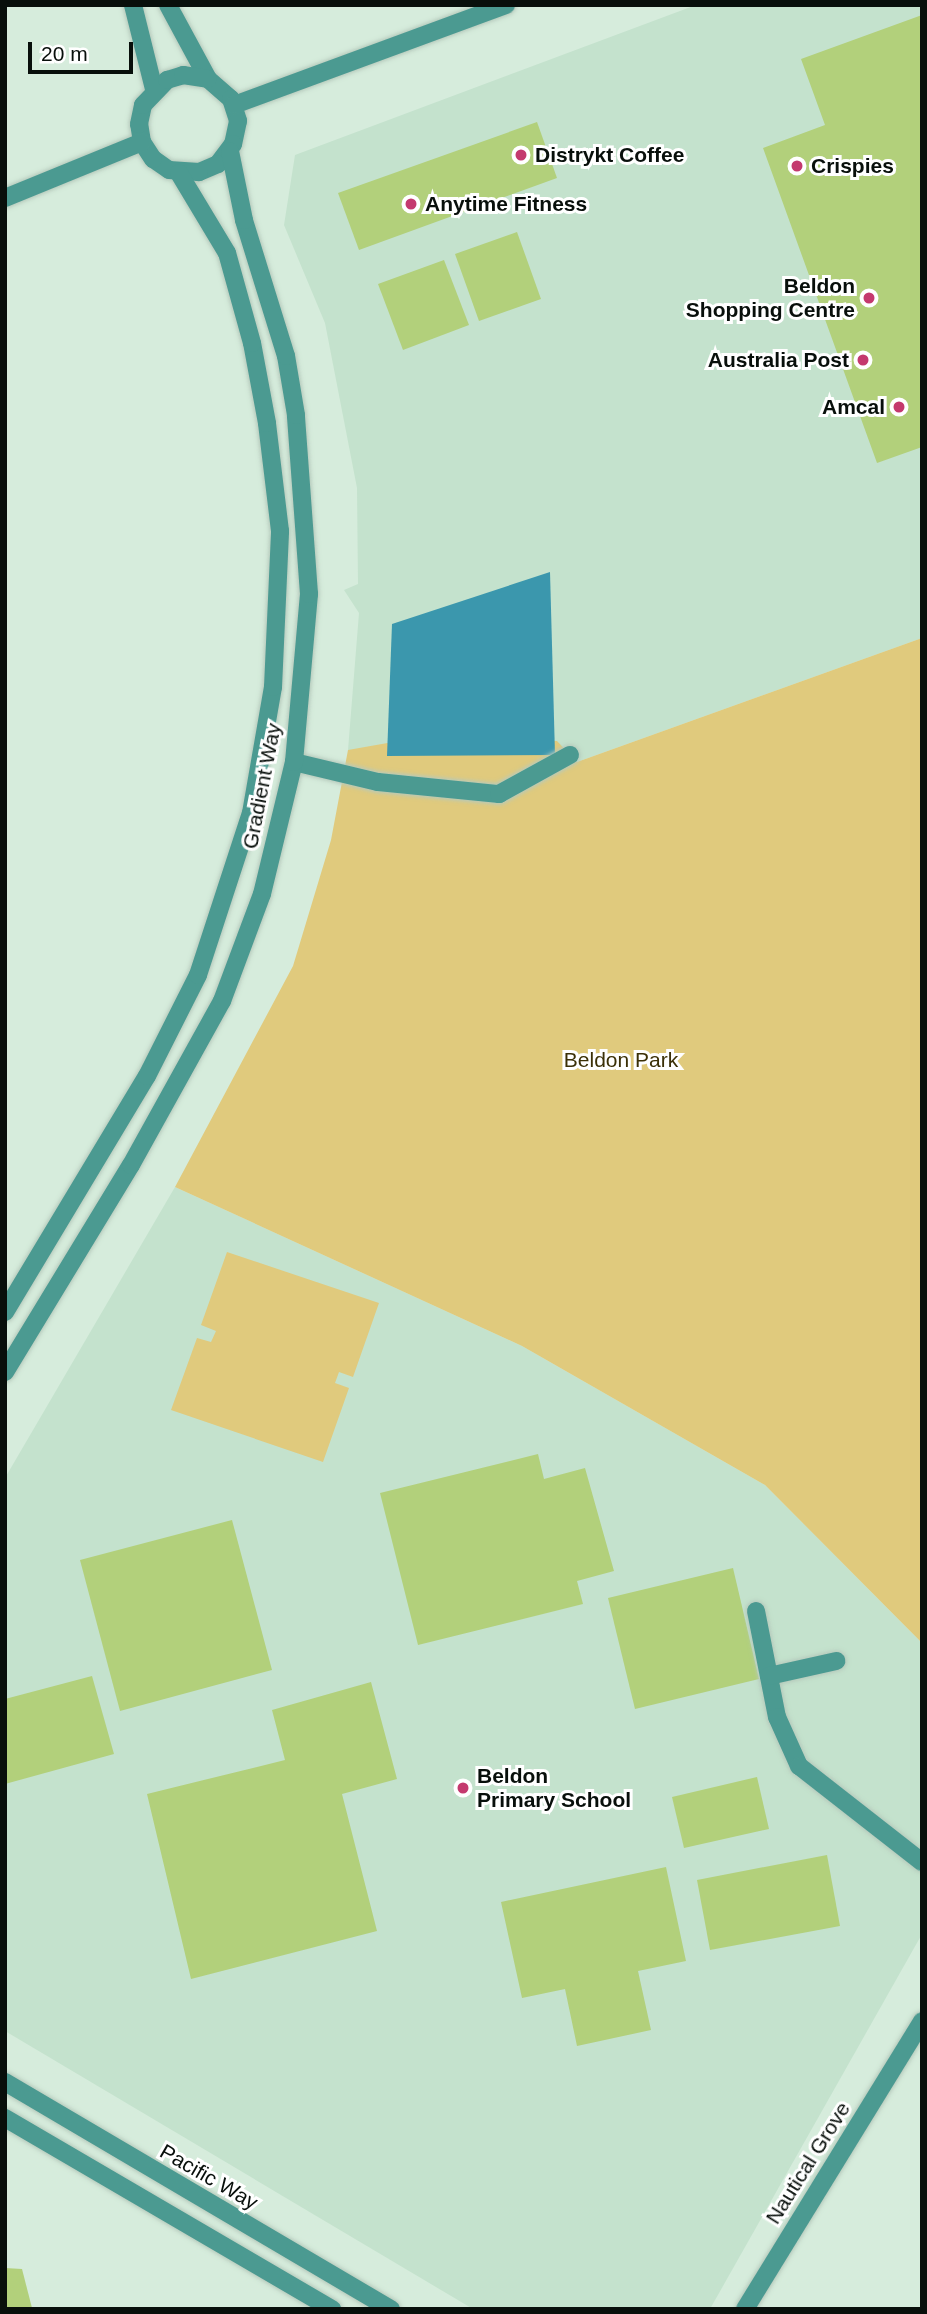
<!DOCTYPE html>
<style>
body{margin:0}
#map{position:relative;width:927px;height:2314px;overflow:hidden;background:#d6ecdc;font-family:Arial,sans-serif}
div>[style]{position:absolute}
.built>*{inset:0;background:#c4e2cd}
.green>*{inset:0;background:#e0ca7d}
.water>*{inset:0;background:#3b97ad}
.building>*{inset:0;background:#b2d07b}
.roads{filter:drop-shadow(0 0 2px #b5c9bb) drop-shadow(0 0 2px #b5c9bb)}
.minor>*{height:18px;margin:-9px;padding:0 9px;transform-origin:9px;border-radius:9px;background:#4b9a91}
.dots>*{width:19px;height:19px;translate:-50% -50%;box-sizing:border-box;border:4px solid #fff;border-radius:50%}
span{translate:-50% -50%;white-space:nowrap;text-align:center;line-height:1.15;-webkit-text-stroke:6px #fff;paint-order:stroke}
.poi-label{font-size:21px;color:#080f0b;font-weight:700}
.left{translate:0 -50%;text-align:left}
.right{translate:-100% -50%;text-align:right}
.street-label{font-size:21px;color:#080f0b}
.park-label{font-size:21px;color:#3b3007}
.frame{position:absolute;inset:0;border:7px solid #080f0b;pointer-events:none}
.scale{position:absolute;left:28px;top:42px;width:105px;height:32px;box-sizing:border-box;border:4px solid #080f0b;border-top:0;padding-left:9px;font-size:21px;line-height:24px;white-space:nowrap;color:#080f0b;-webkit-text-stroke:5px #fff;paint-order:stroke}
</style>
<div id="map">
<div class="built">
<i style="clip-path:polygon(696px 5px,922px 5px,922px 638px,577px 762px,348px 750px,359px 613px,344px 590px,358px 584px,357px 488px,325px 323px,284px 225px,295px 155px)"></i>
<i style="clip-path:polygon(175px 1187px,522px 1346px,765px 1485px,922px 1643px,922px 1934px,710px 2309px,473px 2309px,5px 2031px,5px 1478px)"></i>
</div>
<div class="green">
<i style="clip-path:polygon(922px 638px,922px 1643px,765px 1485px,522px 1346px,175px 1187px,293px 966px,331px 840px,348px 750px,427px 736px,557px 741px,577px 762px)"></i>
<i style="clip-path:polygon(227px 1252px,379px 1303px,353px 1377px,339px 1372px,335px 1383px,349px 1388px,323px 1462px,171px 1410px,197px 1338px,211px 1342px,216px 1331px,201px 1325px)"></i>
</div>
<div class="water">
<i style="clip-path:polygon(550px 572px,555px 755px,387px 756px,392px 624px)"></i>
</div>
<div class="building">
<i style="clip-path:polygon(922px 15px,922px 447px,877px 463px,763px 148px,825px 125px,801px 59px)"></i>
<i style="clip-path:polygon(537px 122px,557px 178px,359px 250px,338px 193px)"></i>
<i style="clip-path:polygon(517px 232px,541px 299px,479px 321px,455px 254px)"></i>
<i style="clip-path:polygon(444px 260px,469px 325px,403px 350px,378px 284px)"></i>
<i style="clip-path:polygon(538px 1454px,544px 1479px,585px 1468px,614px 1571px,577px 1581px,583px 1604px,418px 1645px,380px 1493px)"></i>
<i style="clip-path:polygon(232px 1520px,272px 1670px,120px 1711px,80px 1560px)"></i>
<i style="clip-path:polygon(733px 1568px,759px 1679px,635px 1709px,608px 1598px)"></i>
<i style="clip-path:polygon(92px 1676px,114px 1754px,5px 1784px,5px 1699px)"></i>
<i style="clip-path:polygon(371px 1682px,397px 1779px,342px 1794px,377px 1931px,191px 1979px,147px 1794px,285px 1760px,272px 1710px)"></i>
<i style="clip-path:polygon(757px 1777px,769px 1829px,684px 1848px,672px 1797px)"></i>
<i style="clip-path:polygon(827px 1855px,840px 1926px,710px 1950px,697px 1880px)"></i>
<i style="clip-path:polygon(666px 1867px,686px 1961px,638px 1971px,651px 2030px,577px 2046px,565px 1989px,522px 1998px,501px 1902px)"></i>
<i style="clip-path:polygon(5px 2268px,22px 2269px,32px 2308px,5px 2309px)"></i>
</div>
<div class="roads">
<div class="minor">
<i style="left:133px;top:5px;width:87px;rotate:76deg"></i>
<i style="left:168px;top:5px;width:84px;rotate:61.6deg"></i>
<i style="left:208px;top:79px;width:30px;rotate:41deg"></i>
<i style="left:231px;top:99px;width:23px;rotate:72deg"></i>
<i style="left:238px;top:121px;width:24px;rotate:102deg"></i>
<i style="left:233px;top:144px;width:25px;rotate:127deg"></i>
<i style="left:218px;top:164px;width:21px;rotate:157deg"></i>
<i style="left:199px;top:172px;width:30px;rotate:-176deg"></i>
<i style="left:169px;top:170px;width:19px;rotate:-145deg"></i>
<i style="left:153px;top:159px;width:20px;rotate:-123deg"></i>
<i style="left:142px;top:142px;width:18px;rotate:-99deg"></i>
<i style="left:139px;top:124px;width:19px;rotate:-78deg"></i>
<i style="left:143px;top:105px;width:35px;rotate:-46deg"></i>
<i style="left:167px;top:80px;width:17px;rotate:-17deg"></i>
<i style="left:183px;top:75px;width:25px;rotate:9deg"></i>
<i style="left:234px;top:105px;width:290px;rotate:-20.2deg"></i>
<i style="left:5px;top:198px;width:148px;rotate:-22.2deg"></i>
<i style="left:294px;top:762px;width:86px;rotate:13.4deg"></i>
<i style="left:378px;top:782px;width:122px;rotate:5.7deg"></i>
<i style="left:499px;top:794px;width:81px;rotate:-28.8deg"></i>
<i style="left:5px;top:1312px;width:275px;rotate:-59deg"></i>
<i style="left:147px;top:1076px;width:113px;rotate:-63.2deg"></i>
<i style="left:198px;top:975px;width:170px;rotate:-71.9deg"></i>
<i style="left:251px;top:813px;width:128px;rotate:-80.1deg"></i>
<i style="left:273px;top:687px;width:156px;rotate:-87.4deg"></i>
<i style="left:280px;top:531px;width:109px;rotate:-96.9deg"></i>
<i style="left:267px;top:423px;width:81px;rotate:-100.6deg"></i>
<i style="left:252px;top:343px;width:93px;rotate:-105.5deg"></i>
<i style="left:227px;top:253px;width:93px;rotate:-121deg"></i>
<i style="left:5px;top:1372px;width:242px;rotate:-58.7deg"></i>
<i style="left:131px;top:1165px;width:188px;rotate:-61deg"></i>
<i style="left:222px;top:1001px;width:114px;rotate:-69.5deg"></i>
<i style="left:262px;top:894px;width:136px;rotate:-76.4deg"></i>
<i style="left:294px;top:762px;width:169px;rotate:-84.9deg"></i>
<i style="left:309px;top:594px;width:179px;rotate:-94.2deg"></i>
<i style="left:296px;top:415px;width:60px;rotate:-99.6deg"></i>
<i style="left:286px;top:356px;width:142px;rotate:-107.2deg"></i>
<i style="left:244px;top:220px;width:70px;rotate:-101.5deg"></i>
<i style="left:756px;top:1611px;width:108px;rotate:78.8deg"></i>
<i style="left:777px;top:1717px;width:54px;rotate:65.8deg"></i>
<i style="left:799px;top:1766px;width:156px;rotate:38deg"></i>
<i style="left:769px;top:1676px;width:69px;rotate:-12.6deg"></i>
<i style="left:5px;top:2082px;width:448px;rotate:30.5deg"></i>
<i style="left:5px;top:2118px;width:379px;rotate:30.3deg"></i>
<i style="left:745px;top:2309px;width:338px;rotate:-58.4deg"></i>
</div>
</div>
<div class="dots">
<i style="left:521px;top:155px;background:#c4396e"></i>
<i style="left:797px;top:166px;background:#c4396e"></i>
<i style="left:411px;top:204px;background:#c4396e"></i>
<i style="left:869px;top:298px;background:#c4396e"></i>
<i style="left:863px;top:360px;background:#c4396e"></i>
<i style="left:899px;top:407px;background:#c4396e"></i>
<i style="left:463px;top:1788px;background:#c4396e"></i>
</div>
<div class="poi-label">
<span class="left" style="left:535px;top:155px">Distrykt Coffee</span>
<span class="left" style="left:811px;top:166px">Crispies</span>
<span class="left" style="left:425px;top:204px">Anytime Fitness</span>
<span class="right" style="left:855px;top:298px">Beldon<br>Shopping Centre</span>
<span class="right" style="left:849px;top:360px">Australia Post</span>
<span class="right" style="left:885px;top:407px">Amcal</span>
<span class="left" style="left:477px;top:1788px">Beldon<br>Primary School</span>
</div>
<div class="street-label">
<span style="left:262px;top:786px;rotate:-79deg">Gradient Way</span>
<span style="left:808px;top:2163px;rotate:-58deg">Nautical Grove</span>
<span style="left:209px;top:2177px;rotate:30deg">Pacific Way</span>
</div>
<div class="park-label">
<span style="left:621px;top:1060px">Beldon Park</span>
</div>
<div class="frame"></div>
<div class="scale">20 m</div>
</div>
